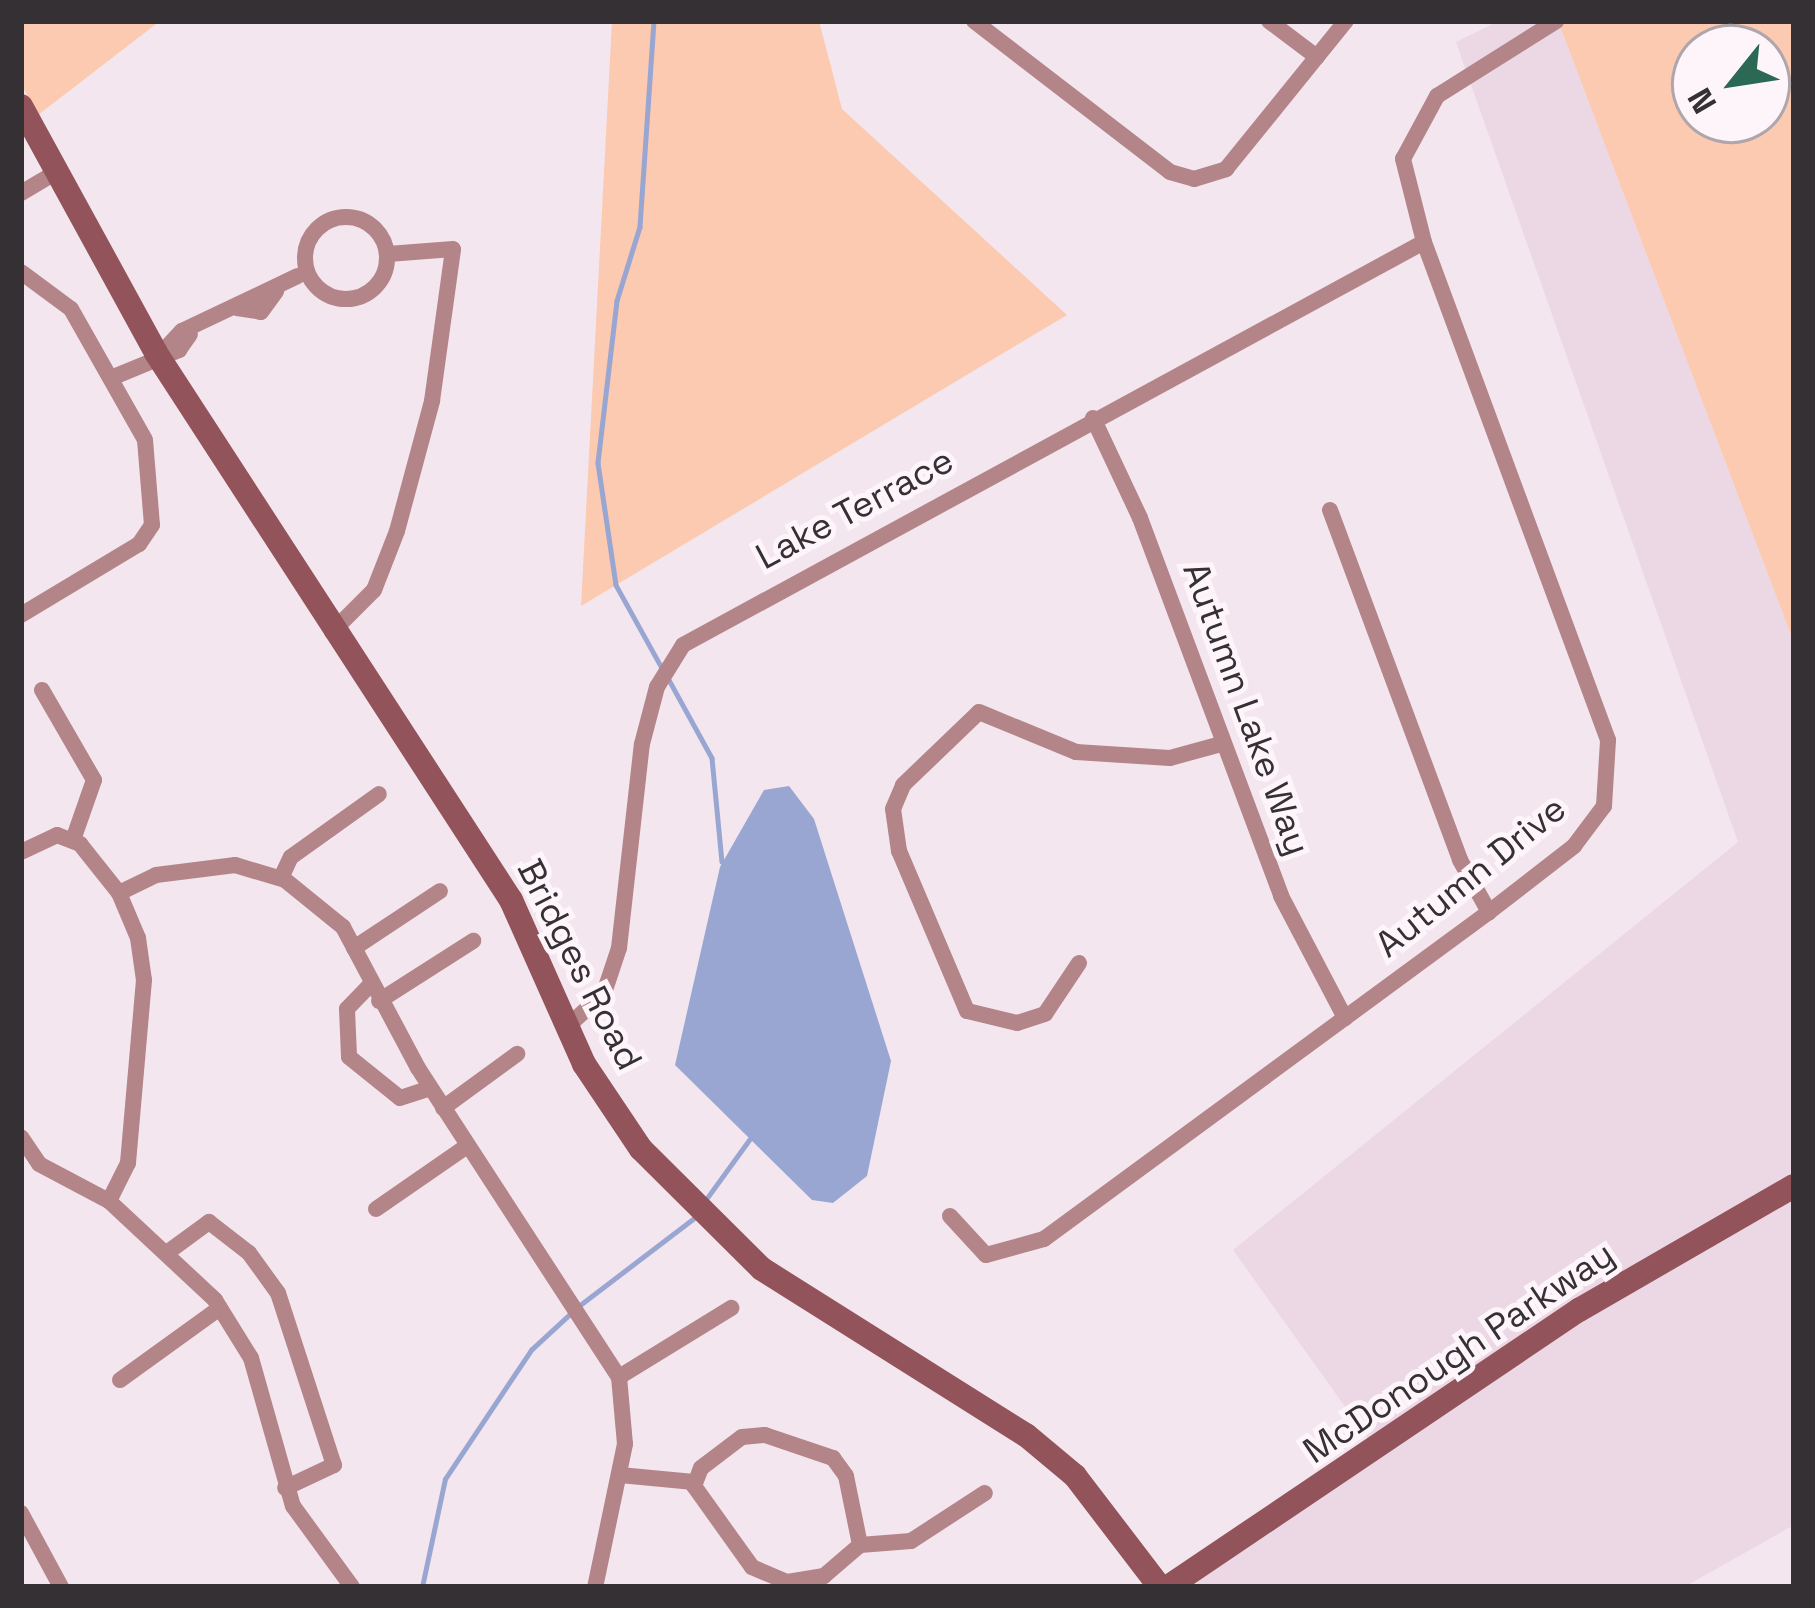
<!DOCTYPE html>
<style>
body{margin:0}
#map{position:relative;width:1815px;height:1608px;overflow:hidden;background:#f4e6ef;font-family:"Space Grotesk",sans-serif}
div>[style]{position:absolute}
.built>*{inset:0;background:#ecd7e4}
.green>*{inset:0;background:#fbcab1}
.water>*{inset:0;background:#99a6d2}
.stream>*{height:4.5px;margin:-2.25px;padding:0 2.25px;transform-origin:2.25px;border-radius:2.25px;background:#99a6d2}
.street>*{height:16px;margin:-8px;padding:0 8px;transform-origin:8px;border-radius:8px;background:#b38588}
.street>.ring{margin:-8px;padding:0;box-sizing:content-box;background:none;border:16px solid #b38588;border-radius:50%}
.secondary>*{height:24px;margin:-12px;padding:0 12px;transform-origin:12px;border-radius:12px;background:#93535a}
span{translate:-50% -50%;white-space:nowrap;text-align:center;line-height:1.15;-webkit-text-stroke:10px #fef5fb;paint-order:stroke}
.street-label{font-size:36px;color:#353033}
.frame{position:absolute;inset:0;border:24px solid #353033;pointer-events:none}
.north{position:absolute;left:1671px;top:24px;width:120px;height:120px;box-sizing:border-box;background:#fef5fb;border:3px solid #aea6ab;border-radius:50%;rotate:240deg;font-size:33px;font-weight:700;line-height:48px;text-align:center;color:#353033}
.north::after{content:'';display:block;margin:auto;width:42px;height:54px;background:#2c6955;clip-path:polygon(50% 0,100% 100%,50% 72%,0 100%)}
</style>
<div id="map">
<div class="built">
<i style="clip-path:polygon(1499px 21px,1558px 21px,1794px 643px,1794px 1525px,1684px 1587px,1173px 1587px,1374px 1447px,1233px 1250px,1738px 842px,1456px 42px)"></i>
</div>
<div class="green">
<i style="clip-path:polygon(21px 21px,160px 21px,38px 115px,21px 84px)"></i>
<i style="clip-path:polygon(612px 21px,819px 21px,842px 109px,1067px 315px,581px 606px)"></i>
<i style="clip-path:polygon(evenodd,1558px 21px,1794px 21px,1794px 643px,1558px 21px,1695px 48px,1767px 48px,1767px 120px,1695px 120px,1695px 48px)"></i>
</div>
<div class="water">
<i style="clip-path:polygon(789px 786px,814px 819px,891px 1061px,867px 1176px,833px 1203px,812px 1200px,675px 1065px,720px 867px,764px 790px)"></i>
</div>
<div class="stream">
<i style="left:654px;top:21px;width:206px;rotate:93.9deg"></i>
<i style="left:640px;top:227px;width:77px;rotate:107.3deg"></i>
<i style="left:617px;top:301px;width:163px;rotate:96.7deg"></i>
<i style="left:598px;top:463px;width:123px;rotate:81.6deg"></i>
<i style="left:616px;top:585px;width:95px;rotate:61deg"></i>
<i style="left:668px;top:678px;width:91px;rotate:61.2deg"></i>
<i style="left:712px;top:758px;width:104px;rotate:84.5deg"></i>
<i style="left:707px;top:1198px;width:72px;rotate:-54.1deg"></i>
<i style="left:580px;top:1305px;width:143px;rotate:-37.3deg"></i>
<i style="left:422px;top:1587px;width:110px;rotate:-78deg"></i>
<i style="left:445px;top:1479px;width:155px;rotate:-56.3deg"></i>
<i style="left:531px;top:1350px;width:56px;rotate:-42.8deg"></i>
</div>
<div class="street">
<i style="left:974px;top:21px;width:247px;rotate:37.6deg"></i>
<i style="left:1170px;top:172px;width:25px;rotate:16deg"></i>
<i style="left:1194px;top:179px;width:34px;rotate:-17deg"></i>
<i style="left:1226px;top:169px;width:191px;rotate:-51deg"></i>
<i style="left:1269px;top:21px;width:60px;rotate:36.9deg"></i>
<i style="left:21px;top:193px;width:43px;rotate:-30.7deg"></i>
<i class="ring" style="left:305px;top:217px;width:66px;height:66px"></i>
<i style="left:21px;top:272px;width:62px;rotate:36.5deg"></i>
<i style="left:71px;top:309px;width:150px;rotate:60.5deg"></i>
<i style="left:145px;top:440px;width:85px;rotate:85.3deg"></i>
<i style="left:152px;top:525px;width:23px;rotate:124deg"></i>
<i style="left:139px;top:544px;width:138px;rotate:149deg"></i>
<i style="left:237px;top:308px;width:24px;rotate:9deg"></i>
<i style="left:261px;top:312px;width:26px;rotate:-54deg"></i>
<i style="left:165px;top:349px;width:25px;rotate:-47deg"></i>
<i style="left:182px;top:331px;width:128px;rotate:-25.4deg"></i>
<i style="left:111px;top:378px;width:74px;rotate:-22.4deg"></i>
<i style="left:179px;top:350px;width:19px;rotate:-55deg"></i>
<i style="left:1093px;top:418px;width:110px;rotate:64.8deg"></i>
<i style="left:1140px;top:518px;width:403px;rotate:69.5deg"></i>
<i style="left:1281px;top:896px;width:138px;rotate:62.3deg"></i>
<i style="left:1330px;top:510px;width:373px;rotate:69.6deg"></i>
<i style="left:1460px;top:860px;width:60px;rotate:60.9deg"></i>
<i style="left:332px;top:632px;width:59px;rotate:-45deg"></i>
<i style="left:374px;top:590px;width:63px;rotate:-68.7deg"></i>
<i style="left:397px;top:531px;width:135px;rotate:-74.9deg"></i>
<i style="left:432px;top:401px;width:153px;rotate:-82.1deg"></i>
<i style="left:453px;top:249px;width:65px;rotate:175.6deg"></i>
<i style="left:42px;top:690px;width:104px;rotate:60deg"></i>
<i style="left:94px;top:780px;width:64px;rotate:109.3deg"></i>
<i style="left:21px;top:852px;width:40px;rotate:-25deg"></i>
<i style="left:57px;top:835px;width:25px;rotate:21deg"></i>
<i style="left:80px;top:844px;width:63px;rotate:51.5deg"></i>
<i style="left:119px;top:893px;width:49px;rotate:67.1deg"></i>
<i style="left:138px;top:938px;width:42px;rotate:81.9deg"></i>
<i style="left:144px;top:980px;width:184px;rotate:95deg"></i>
<i style="left:128px;top:1163px;width:42px;rotate:116.6deg"></i>
<i style="left:281px;top:878px;width:23px;rotate:-65deg"></i>
<i style="left:291px;top:857px;width:108px;rotate:-35.6deg"></i>
<i style="left:119px;top:893px;width:41px;rotate:-25.9deg"></i>
<i style="left:156px;top:875px;width:80px;rotate:-7.2deg"></i>
<i style="left:235px;top:865px;width:52px;rotate:16.7deg"></i>
<i style="left:285px;top:880px;width:75px;rotate:39deg"></i>
<i style="left:343px;top:927px;width:160px;rotate:62deg"></i>
<i style="left:418px;top:1068px;width:369px;rotate:57deg"></i>
<i style="left:619px;top:1377px;width:67px;rotate:84.9deg"></i>
<i style="left:625px;top:1444px;width:146px;rotate:101.8deg"></i>
<i style="left:354px;top:948px;width:103px;rotate:-33.5deg"></i>
<i style="left:1079px;top:963px;width:61px;rotate:123.7deg"></i>
<i style="left:1045px;top:1014px;width:29px;rotate:162deg"></i>
<i style="left:1017px;top:1023px;width:51px;rotate:-166.5deg"></i>
<i style="left:967px;top:1011px;width:174px;rotate:-113deg"></i>
<i style="left:899px;top:851px;width:42px;rotate:-98.1deg"></i>
<i style="left:893px;top:809px;width:26px;rotate:-67deg"></i>
<i style="left:903px;top:785px;width:105px;rotate:-43.8deg"></i>
<i style="left:979px;top:712px;width:105px;rotate:22.4deg"></i>
<i style="left:1076px;top:752px;width:94px;rotate:3.7deg"></i>
<i style="left:1170px;top:758px;width:53px;rotate:-15.4deg"></i>
<i style="left:370px;top:985px;width:33px;rotate:134deg"></i>
<i style="left:347px;top:1009px;width:48px;rotate:87.6deg"></i>
<i style="left:349px;top:1057px;width:65px;rotate:38.8deg"></i>
<i style="left:400px;top:1098px;width:32px;rotate:-18deg"></i>
<i style="left:379px;top:1001px;width:112px;rotate:-32.6deg"></i>
<i style="left:567px;top:1027px;width:50px;rotate:-42.6deg"></i>
<i style="left:604px;top:993px;width:47px;rotate:-71.6deg"></i>
<i style="left:619px;top:948px;width:205px;rotate:-83.6deg"></i>
<i style="left:642px;top:744px;width:59px;rotate:-75.3deg"></i>
<i style="left:657px;top:687px;width:49px;rotate:-58.2deg"></i>
<i style="left:683px;top:645px;width:843px;rotate:-28.54deg"></i>
<i style="left:443px;top:1108px;width:92px;rotate:-36.1deg"></i>
<i style="left:21px;top:1137px;width:32px;rotate:56deg"></i>
<i style="left:39px;top:1164px;width:79px;rotate:27.9deg"></i>
<i style="left:109px;top:1201px;width:145px;rotate:43deg"></i>
<i style="left:215px;top:1300px;width:68px;rotate:58.2deg"></i>
<i style="left:251px;top:1358px;width:154px;rotate:74.2deg"></i>
<i style="left:293px;top:1506px;width:100px;rotate:53.9deg"></i>
<i style="left:376px;top:1209px;width:111px;rotate:-34.7deg"></i>
<i style="left:950px;top:1216px;width:53px;rotate:47.3deg"></i>
<i style="left:986px;top:1255px;width:60px;rotate:-15.4deg"></i>
<i style="left:1044px;top:1239px;width:552px;rotate:-36.31deg"></i>
<i style="left:1489px;top:912px;width:108px;rotate:-37.8deg"></i>
<i style="left:1574px;top:846px;width:50px;rotate:-53.1deg"></i>
<i style="left:1604px;top:806px;width:66px;rotate:-86.5deg"></i>
<i style="left:1608px;top:740px;width:531px;rotate:-110.28deg"></i>
<i style="left:1424px;top:242px;width:86px;rotate:-104.2deg"></i>
<i style="left:1403px;top:159px;width:72px;rotate:-61.6deg"></i>
<i style="left:1437px;top:96px;width:141px;rotate:-32.2deg"></i>
<i style="left:168px;top:1252px;width:51px;rotate:-36.2deg"></i>
<i style="left:209px;top:1222px;width:51px;rotate:37.8deg"></i>
<i style="left:249px;top:1253px;width:49px;rotate:54.1deg"></i>
<i style="left:278px;top:1293px;width:181px;rotate:72deg"></i>
<i style="left:334px;top:1465px;width:54px;rotate:154.9deg"></i>
<i style="left:619px;top:1377px;width:132px;rotate:-31.6deg"></i>
<i style="left:120px;top:1380px;width:123px;rotate:-35.8deg"></i>
<i style="left:765px;top:1435px;width:72px;rotate:18.7deg"></i>
<i style="left:833px;top:1458px;width:22px;rotate:54deg"></i>
<i style="left:846px;top:1476px;width:70px;rotate:78.5deg"></i>
<i style="left:860px;top:1545px;width:48px;rotate:139.3deg"></i>
<i style="left:824px;top:1576px;width:37px;rotate:171deg"></i>
<i style="left:787px;top:1582px;width:38px;rotate:-157deg"></i>
<i style="left:752px;top:1567px;width:100px;rotate:-125.6deg"></i>
<i style="left:694px;top:1486px;width:19px;rotate:-69deg"></i>
<i style="left:701px;top:1468px;width:51px;rotate:-37.1deg"></i>
<i style="left:742px;top:1437px;width:23px;rotate:-5deg"></i>
<i style="left:620px;top:1475px;width:74px;rotate:5.4deg"></i>
<i style="left:21px;top:1513px;width:84px;rotate:61.6deg"></i>
<i style="left:860px;top:1545px;width:51px;rotate:-4.5deg"></i>
<i style="left:911px;top:1541px;width:88px;rotate:-33deg"></i>
</div>
<div class="secondary">
<i style="left:21px;top:106px;width:281px;rotate:61.3deg"></i>
<i style="left:156px;top:353px;width:652px;rotate:57.02deg"></i>
<i style="left:511px;top:900px;width:180px;rotate:66deg"></i>
<i style="left:584px;top:1064px;width:102px;rotate:56.2deg"></i>
<i style="left:641px;top:1149px;width:170px;rotate:44.8deg"></i>
<i style="left:762px;top:1269px;width:312px;rotate:32.2deg"></i>
<i style="left:1026px;top:1435px;width:64px;rotate:39.9deg"></i>
<i style="left:1075px;top:1476px;width:140px;rotate:52.6deg"></i>
<i style="left:1168px;top:1587px;width:496px;rotate:-34deg"></i>
<i style="left:1579px;top:1310px;width:248px;rotate:-30deg"></i>
</div>
<div class="street-label">
<span style="left:855px;top:509px;rotate:-28deg">Lake Terrace</span>
<span style="left:1246px;top:709px;rotate:70deg">Autumn Lake Way</span>
<span style="left:1471px;top:877px;rotate:-39deg">Autumn Drive</span>
<span style="left:579px;top:965px;rotate:63deg">Bridges Road</span>
<span style="left:1459px;top:1353px;rotate:-34deg">McDonough Parkway</span>
</div>
<div class="frame"></div>
<div class="north">N</div>
</div>
